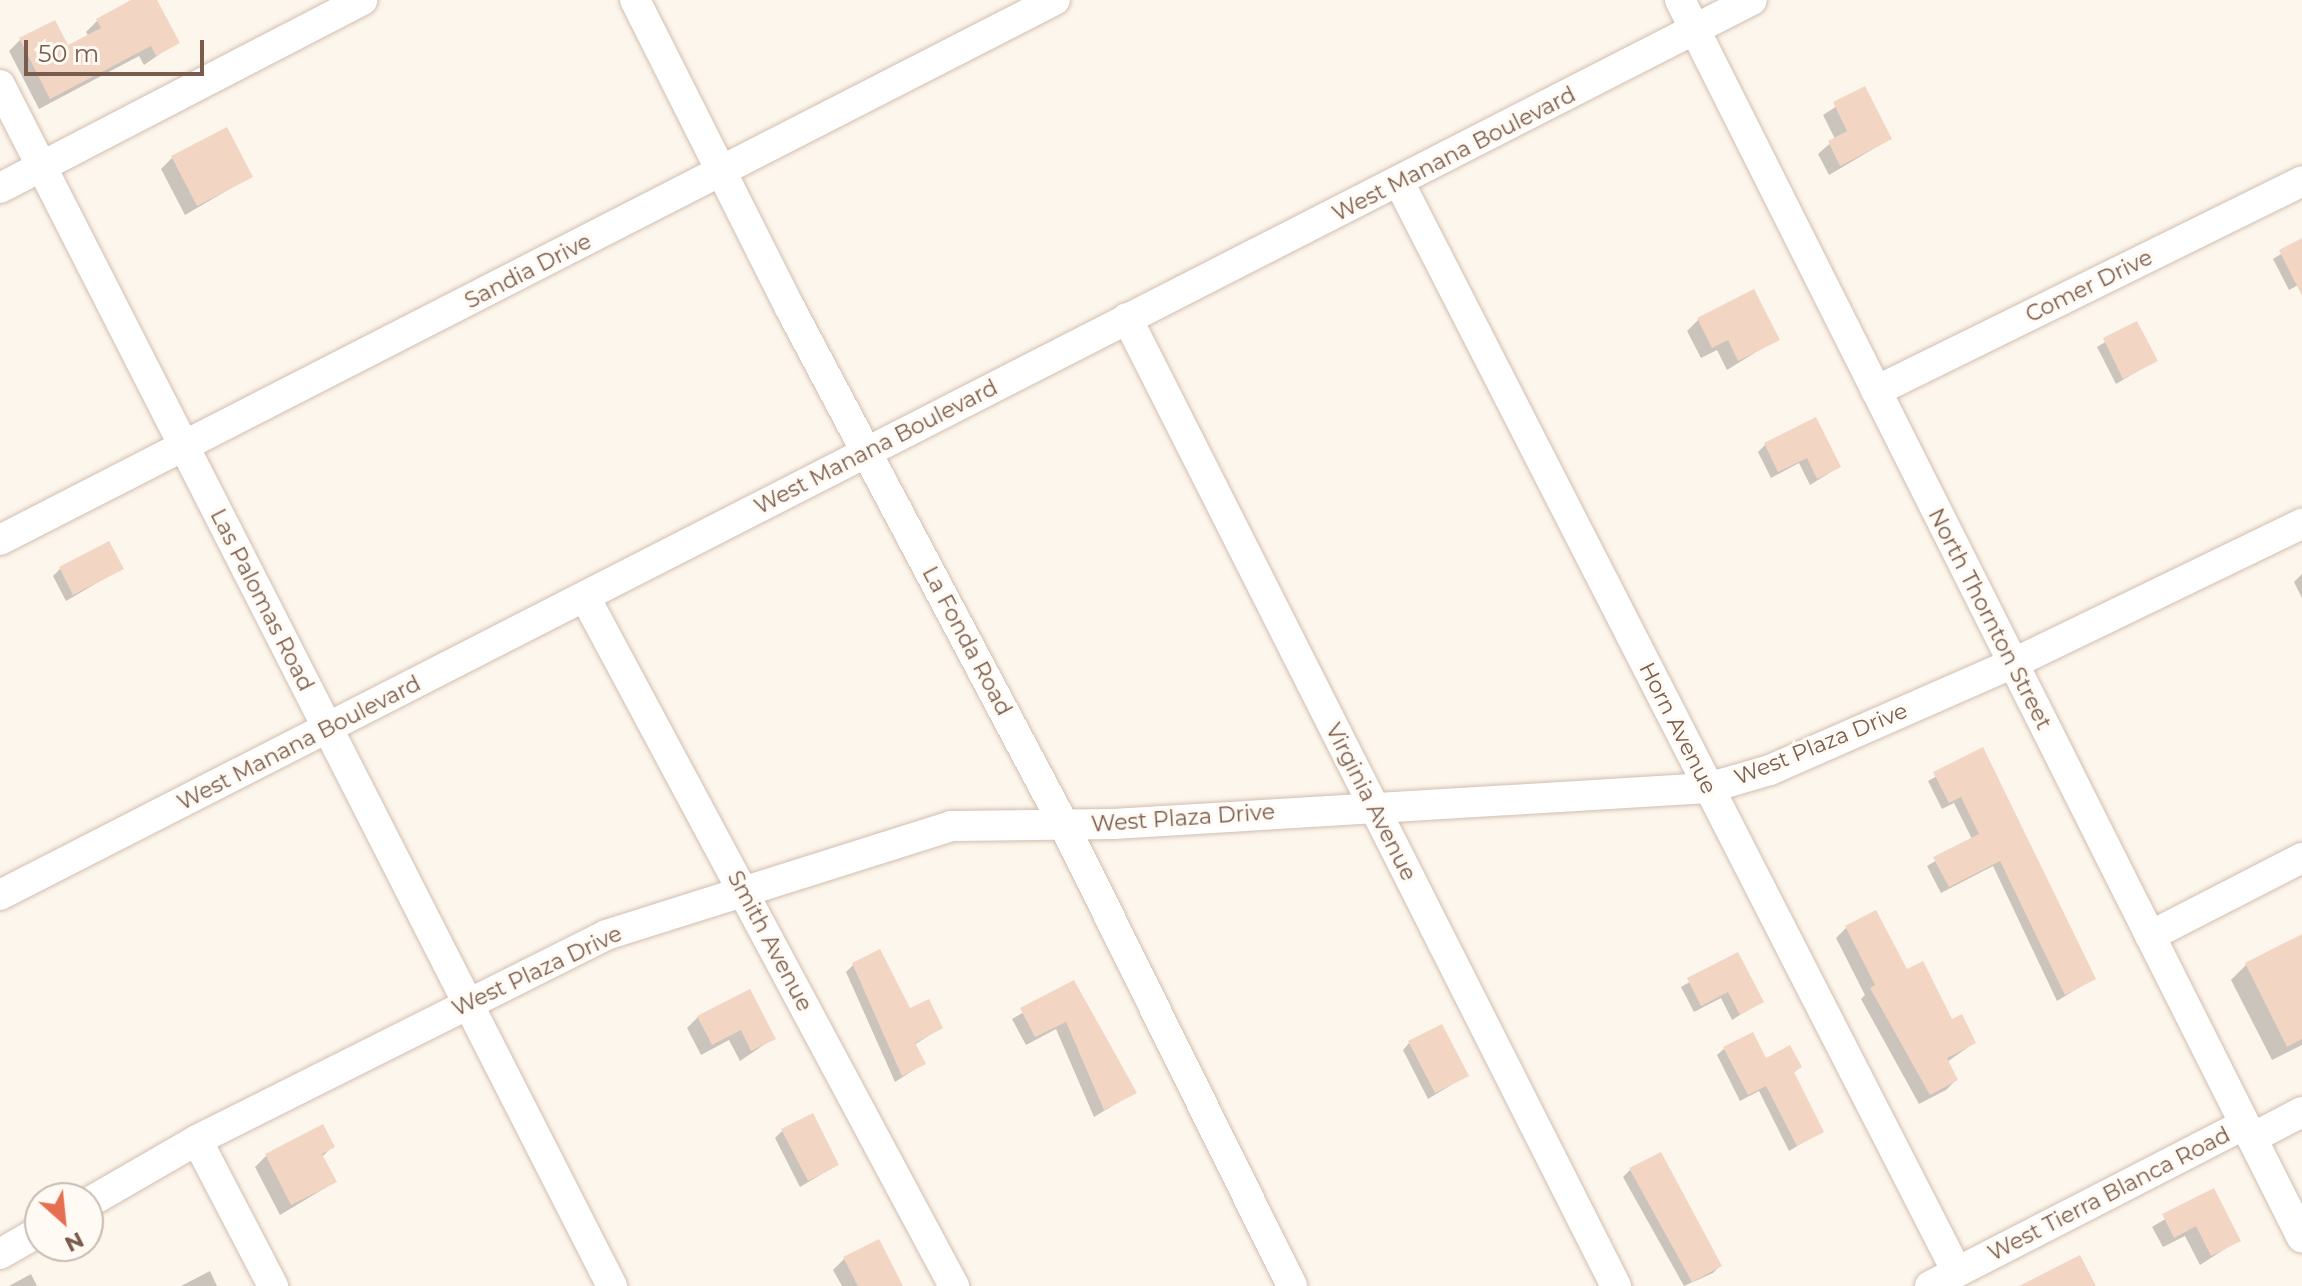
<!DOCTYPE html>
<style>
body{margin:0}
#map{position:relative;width:2302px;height:1286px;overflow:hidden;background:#fdf6ec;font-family:Montserrat,sans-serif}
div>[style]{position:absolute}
.shadow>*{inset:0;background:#0003}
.building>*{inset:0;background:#f3d5c3}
.roads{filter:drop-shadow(0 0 2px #d1beb0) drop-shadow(0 0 2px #d1beb0)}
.minor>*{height:30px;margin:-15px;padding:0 15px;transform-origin:15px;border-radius:15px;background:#fff}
span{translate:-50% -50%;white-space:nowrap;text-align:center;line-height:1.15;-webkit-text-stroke:6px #fffaf3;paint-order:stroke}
.street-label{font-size:22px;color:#7a5c4d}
.north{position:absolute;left:24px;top:1182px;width:80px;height:80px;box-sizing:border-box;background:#fffaf3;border:2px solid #cabbb1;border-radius:50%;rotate:153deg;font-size:22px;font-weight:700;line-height:32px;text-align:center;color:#7a5c4d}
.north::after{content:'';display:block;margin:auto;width:28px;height:36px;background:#e76f51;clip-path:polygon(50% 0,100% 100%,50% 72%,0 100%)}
.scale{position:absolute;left:24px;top:40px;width:180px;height:36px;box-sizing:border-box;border:4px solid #7a5c4d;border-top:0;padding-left:10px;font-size:24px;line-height:28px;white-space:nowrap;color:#7a5c4d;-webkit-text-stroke:6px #fffaf3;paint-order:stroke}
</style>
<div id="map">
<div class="shadow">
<i style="clip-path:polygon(136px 0,155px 0,177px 42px,144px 65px,139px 56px,39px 109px,9px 51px,20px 40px,67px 48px,89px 37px,86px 32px,97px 21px)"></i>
<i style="clip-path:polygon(1864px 89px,1890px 139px,1829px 175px,1818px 154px,1835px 139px,1823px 115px)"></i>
<i style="clip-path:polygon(172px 158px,250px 177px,185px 215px,161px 169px)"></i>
<i style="clip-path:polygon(2302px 241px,2302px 283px,2289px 290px,2273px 259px)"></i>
<i style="clip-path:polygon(1698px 320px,1777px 339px,1727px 370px,1717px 350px,1701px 358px,1687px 331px)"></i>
<i style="clip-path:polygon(2136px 323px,2155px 361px,2116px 384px,2097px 347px)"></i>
<i style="clip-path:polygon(1765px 445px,1839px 467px,1810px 485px,1799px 463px,1771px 478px,1758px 452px)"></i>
<i style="clip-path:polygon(60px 569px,121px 569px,66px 601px,53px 576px)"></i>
<i style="clip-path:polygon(2302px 574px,2302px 598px,2294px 582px)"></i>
<i style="clip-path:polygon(1983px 750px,2093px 979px,2057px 1001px,1993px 866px,1941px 893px,1927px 866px,1972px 839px,1954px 803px,1942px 809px,1928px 781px)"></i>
<i style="clip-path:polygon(1846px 928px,1906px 972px,1974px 1043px,1947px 1062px,1956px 1080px,1946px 1090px,1919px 1104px,1861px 999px,1865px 995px,1836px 938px)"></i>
<i style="clip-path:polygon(2302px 936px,2302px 1045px,2272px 1060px,2231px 980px,2246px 965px)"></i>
<i style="clip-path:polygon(1737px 954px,1762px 1001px,1732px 1020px,1721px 998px,1694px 1012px,1681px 987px)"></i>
<i style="clip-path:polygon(853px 965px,909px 1011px,941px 1028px,914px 1045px,923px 1064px,895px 1082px,846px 972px)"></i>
<i style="clip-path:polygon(1073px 983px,1135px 1092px,1094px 1117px,1056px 1029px,1026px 1045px,1012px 1019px)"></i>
<i style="clip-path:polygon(698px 1017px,774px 1038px,740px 1061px,729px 1040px,701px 1055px,687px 1028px)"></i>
<i style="clip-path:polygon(1410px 1042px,1466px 1076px,1428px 1099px,1403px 1050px)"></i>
<i style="clip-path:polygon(1725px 1048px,1799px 1067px,1793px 1074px,1822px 1131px,1789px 1151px,1759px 1091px,1740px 1101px,1717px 1055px)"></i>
<i style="clip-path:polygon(782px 1131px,837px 1165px,800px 1187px,775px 1138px)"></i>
<i style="clip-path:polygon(332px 1147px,322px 1157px,335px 1182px,280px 1215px,255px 1167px,266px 1156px)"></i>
<i style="clip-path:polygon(1630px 1170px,1720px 1266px,1713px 1273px,1684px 1286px,1623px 1177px)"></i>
<i style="clip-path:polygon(2213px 1190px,2239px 1240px,2200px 1265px,2185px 1236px,2163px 1247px,2152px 1227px)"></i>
<i style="clip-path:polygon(844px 1259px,900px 1286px,842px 1286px,833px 1270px)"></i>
<i style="clip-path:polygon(210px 1271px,217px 1286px,181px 1286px)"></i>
<i style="clip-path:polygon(31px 1274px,37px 1286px,9px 1286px)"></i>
</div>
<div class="building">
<i style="clip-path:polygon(131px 0,157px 0,180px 43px,156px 56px,151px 46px,50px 99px,19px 38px,55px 20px,68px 45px,101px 28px,96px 19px)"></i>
<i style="clip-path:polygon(1865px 86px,1892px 139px,1840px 166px,1828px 141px,1847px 131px,1833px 102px)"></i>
<i style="clip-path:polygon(227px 127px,253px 177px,197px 206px,171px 156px)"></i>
<i style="clip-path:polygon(2302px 238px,2302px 296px,2279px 250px)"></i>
<i style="clip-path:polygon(1754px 289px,1780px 340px,1738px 361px,1728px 340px,1712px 348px,1697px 318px)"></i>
<i style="clip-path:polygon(2137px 321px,2158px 361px,2123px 379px,2103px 338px)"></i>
<i style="clip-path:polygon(1816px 417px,1841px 467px,1817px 479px,1807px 458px,1778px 472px,1764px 443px)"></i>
<i style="clip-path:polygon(109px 541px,124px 569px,73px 595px,59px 567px)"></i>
<i style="clip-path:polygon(1983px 747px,2096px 979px,2065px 995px,2000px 861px,1949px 887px,1933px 857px,1979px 834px,1961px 797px,1949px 803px,1933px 772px)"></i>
<i style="clip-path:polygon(1876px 910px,1907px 969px,1923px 961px,1952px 1019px,1962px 1014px,1976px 1043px,1947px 1058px,1958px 1080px,1930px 1095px,1870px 988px,1875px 985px,1845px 926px)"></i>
<i style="clip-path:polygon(2302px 934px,2302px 1039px,2287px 1047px,2245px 963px)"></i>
<i style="clip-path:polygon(880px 949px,910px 1008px,929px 999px,943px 1028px,915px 1043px,926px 1064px,902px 1076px,852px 963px)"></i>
<i style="clip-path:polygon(1738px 952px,1764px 1002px,1740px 1015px,1728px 992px,1701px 1006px,1687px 978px)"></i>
<i style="clip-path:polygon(1074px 980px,1137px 1093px,1104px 1110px,1066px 1022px,1035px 1037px,1020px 1008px)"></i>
<i style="clip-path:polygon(750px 989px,776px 1039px,751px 1051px,741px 1030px,712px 1045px,697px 1016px)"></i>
<i style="clip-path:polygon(1442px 1024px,1469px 1076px,1435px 1093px,1408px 1041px)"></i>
<i style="clip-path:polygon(1753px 1032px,1766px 1058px,1790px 1045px,1802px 1067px,1794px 1072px,1824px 1132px,1797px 1146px,1766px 1086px,1748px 1095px,1723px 1047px)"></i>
<i style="clip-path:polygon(813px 1113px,839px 1165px,808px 1181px,781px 1129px)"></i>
<i style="clip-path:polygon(323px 1124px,335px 1147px,322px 1154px,337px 1182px,291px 1205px,265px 1154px)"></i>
<i style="clip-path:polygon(1661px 1152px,1722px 1266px,1692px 1282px,1629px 1168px)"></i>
<i style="clip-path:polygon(2214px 1188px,2241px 1241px,2211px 1256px,2196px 1226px,2174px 1238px,2162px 1214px)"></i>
<i style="clip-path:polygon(879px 1239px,903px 1286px,858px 1286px,843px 1257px)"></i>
<i style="clip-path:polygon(2080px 1255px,2096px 1286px,2019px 1286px)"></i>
</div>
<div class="roads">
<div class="minor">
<i style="left:635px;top:0;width:345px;rotate:63.3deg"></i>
<i style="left:790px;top:308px;width:585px;rotate:62.08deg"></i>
<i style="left:1064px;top:825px;width:514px;rotate:63.68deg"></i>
<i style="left:1680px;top:0;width:1385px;rotate:63.32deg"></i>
<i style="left:0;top:85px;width:1348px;rotate:63deg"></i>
<i style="left:1400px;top:184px;width:1222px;rotate:62.89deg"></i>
<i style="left:0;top:188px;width:408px;rotate:-27.4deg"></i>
<i style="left:1127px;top:318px;width:1085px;rotate:63.2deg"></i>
<i style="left:1876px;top:391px;width:475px;rotate:-26.2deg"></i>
<i style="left:0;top:540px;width:1185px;rotate:-27.11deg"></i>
<i style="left:585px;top:597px;width:782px;rotate:61.83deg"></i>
<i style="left:0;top:895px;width:1967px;rotate:-27.06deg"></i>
<i style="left:2150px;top:936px;width:171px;rotate:-27.2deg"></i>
<i style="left:2252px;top:1138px;width:56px;rotate:-27.5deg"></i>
<i style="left:197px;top:1140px;width:165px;rotate:62.5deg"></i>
<i style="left:88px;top:1203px;width:126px;rotate:-30deg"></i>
<i style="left:197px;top:1140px;width:457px;rotate:-26.6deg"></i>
<i style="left:606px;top:935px;width:362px;rotate:-17.5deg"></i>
<i style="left:951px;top:826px;width:162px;rotate:-0.7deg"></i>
<i style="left:1113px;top:824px;width:596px;rotate:-3.46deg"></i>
<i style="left:1708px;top:788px;width:65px;rotate:-16.2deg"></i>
<i style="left:1770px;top:770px;width:264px;rotate:-23.7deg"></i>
<i style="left:2012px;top:664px;width:322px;rotate:-25.8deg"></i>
<i style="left:0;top:1254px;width:46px;rotate:-29.9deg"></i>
<i style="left:1930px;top:1286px;width:354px;rotate:-27.2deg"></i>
</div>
</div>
<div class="street-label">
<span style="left:1454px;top:154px;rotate:-27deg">West Manana Boulevard</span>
<span style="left:528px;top:271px;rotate:-27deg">Sandia Drive</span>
<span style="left:2089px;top:286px;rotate:-26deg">Comer Drive</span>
<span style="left:876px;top:447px;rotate:-27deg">West Manana Boulevard</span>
<span style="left:262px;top:600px;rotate:63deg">Las Palomas Road</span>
<span style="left:1990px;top:619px;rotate:63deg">North Thornton Street</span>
<span style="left:967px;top:641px;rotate:62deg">La Fonda Road</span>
<span style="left:1678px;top:728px;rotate:63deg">Horn Avenue</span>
<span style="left:299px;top:743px;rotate:-27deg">West Manana Boulevard</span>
<span style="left:1821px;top:744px;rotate:-22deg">West Plaza Drive</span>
<span style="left:1371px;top:802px;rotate:63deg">Virginia Avenue</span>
<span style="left:1183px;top:818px;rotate:-4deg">West Plaza Drive</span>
<span style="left:770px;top:941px;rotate:62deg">Smith Avenue</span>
<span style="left:537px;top:971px;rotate:-25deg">West Plaza Drive</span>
<span style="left:2109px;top:1194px;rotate:-27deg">West Tierra Blanca Road</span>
</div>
<div class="north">N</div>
<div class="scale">50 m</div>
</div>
